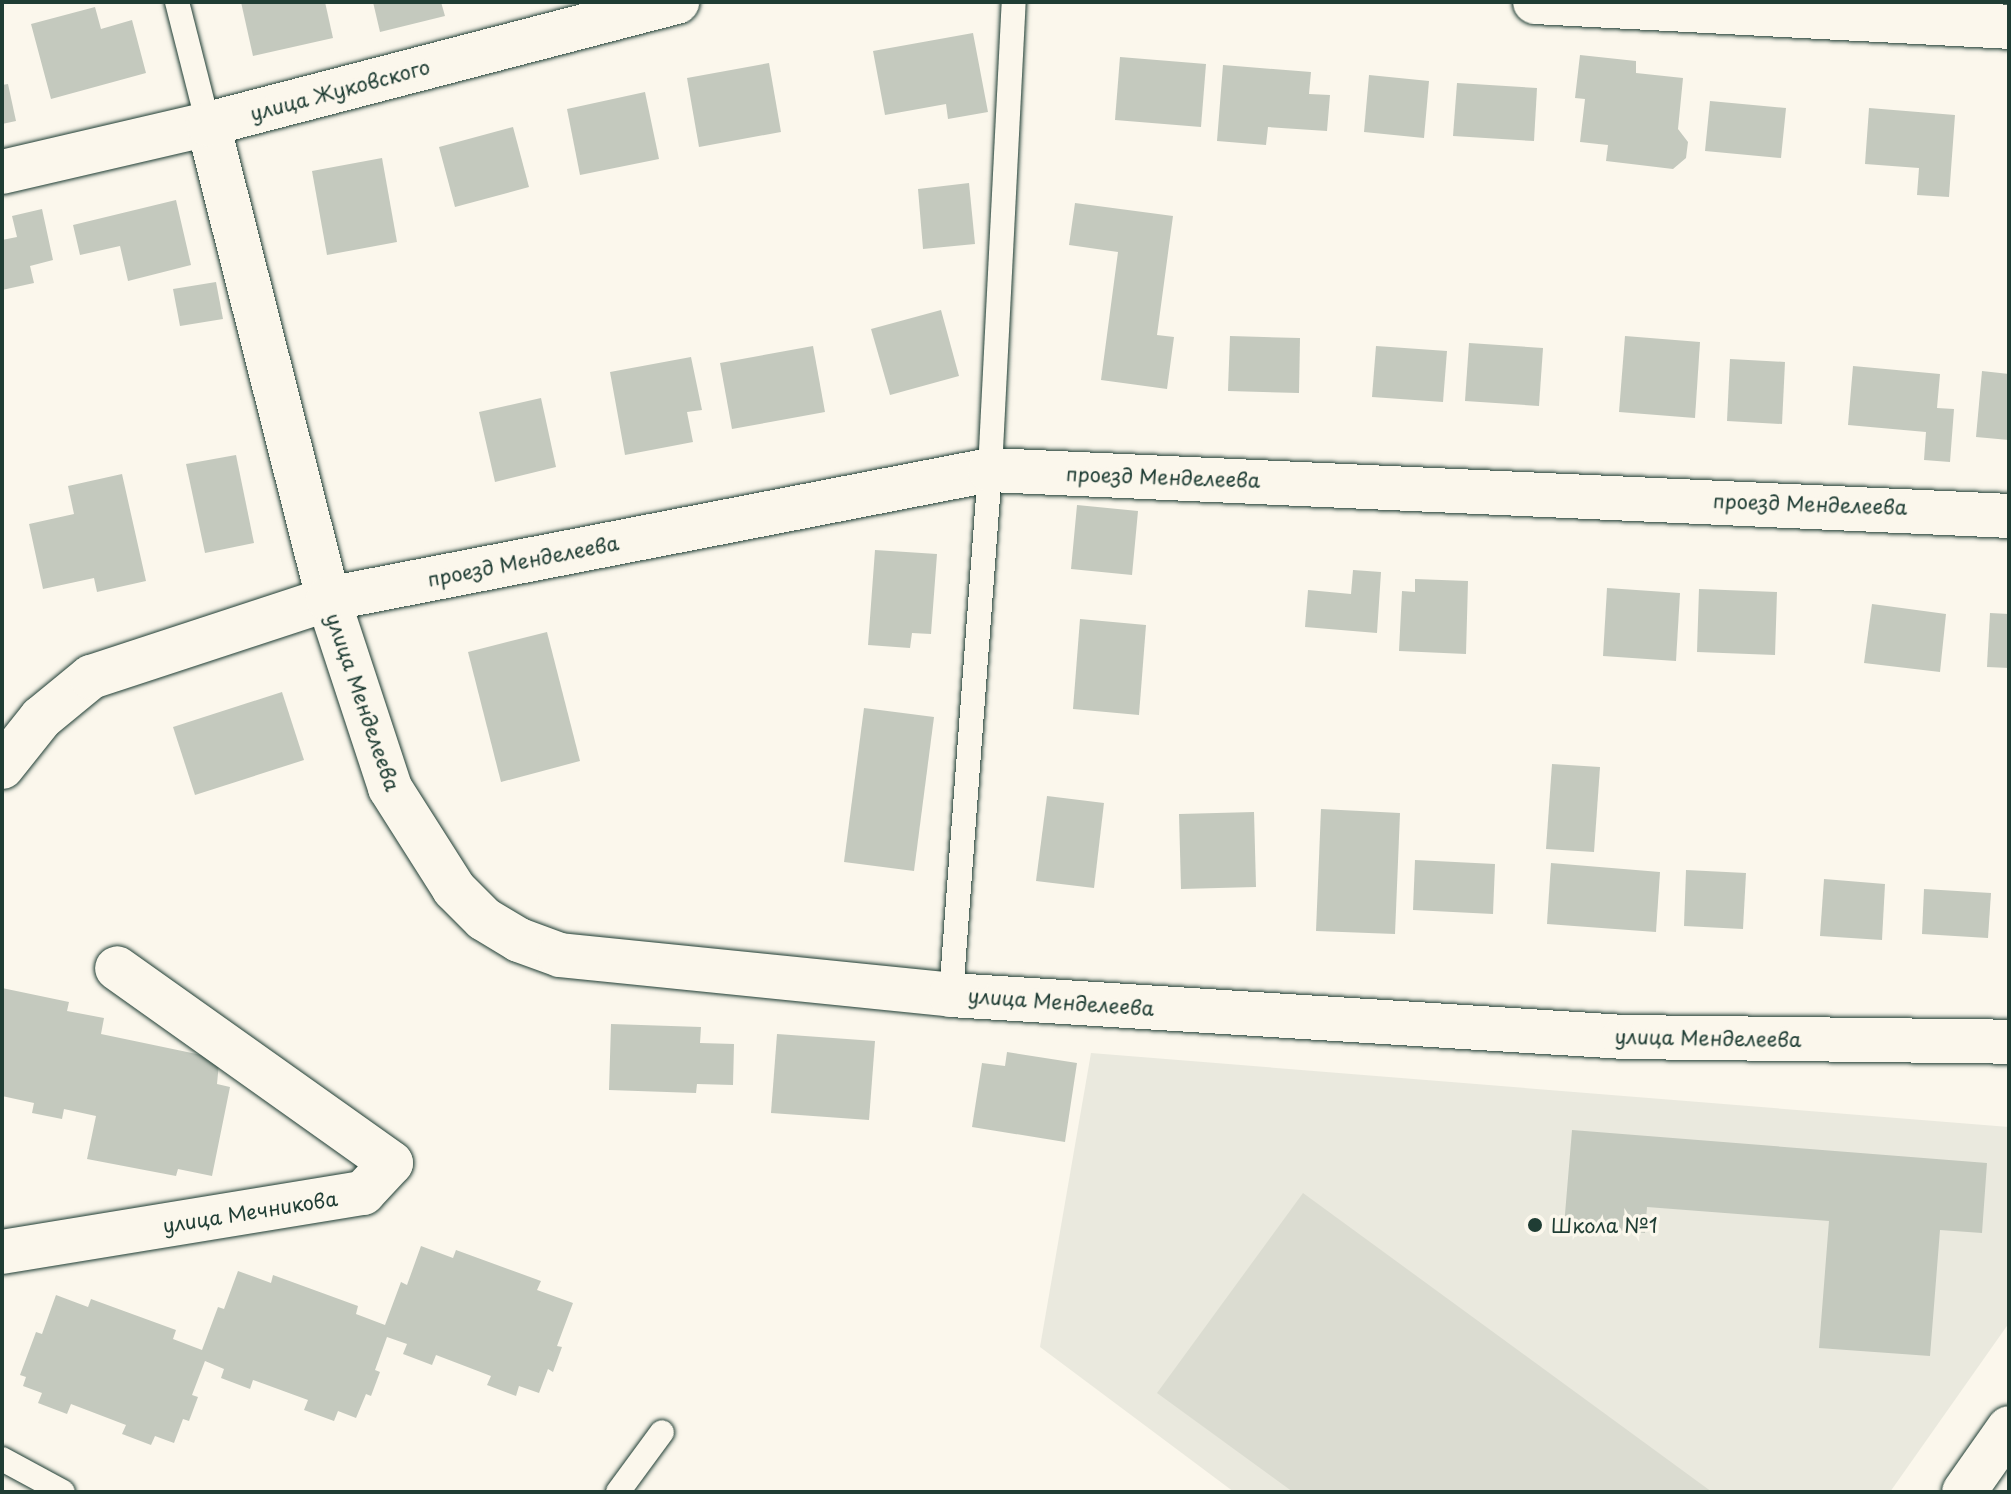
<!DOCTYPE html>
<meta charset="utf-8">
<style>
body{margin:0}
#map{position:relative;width:2011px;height:1494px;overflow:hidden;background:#fbf7ec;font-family:"Playpen Sans",sans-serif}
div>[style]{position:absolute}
.built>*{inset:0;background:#eae9de}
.green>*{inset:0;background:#dbdcd1}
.building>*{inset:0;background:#c4c9be}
.roads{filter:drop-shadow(0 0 2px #1f3d34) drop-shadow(0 0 2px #1f3d34)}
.lane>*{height:24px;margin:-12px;padding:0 12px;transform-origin:12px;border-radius:12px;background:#fbf7ec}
.street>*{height:44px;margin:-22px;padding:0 22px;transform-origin:22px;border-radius:22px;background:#fbf7ec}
.dots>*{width:22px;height:22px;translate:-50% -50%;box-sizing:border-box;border:4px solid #fbf7ec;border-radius:50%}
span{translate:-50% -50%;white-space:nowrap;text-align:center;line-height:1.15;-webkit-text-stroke:7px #fbf7ec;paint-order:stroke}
.street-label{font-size:20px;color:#1f3d34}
.poi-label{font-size:20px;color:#1f3d34}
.left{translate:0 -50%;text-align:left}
.frame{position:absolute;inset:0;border:4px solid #1f3d34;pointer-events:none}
</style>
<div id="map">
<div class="built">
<i style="clip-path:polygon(1091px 1053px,2009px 1127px,2009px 1323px,1890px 1492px,1234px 1492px,1040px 1347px)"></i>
</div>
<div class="green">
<i style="clip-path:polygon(1303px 1193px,1712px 1492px,1293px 1492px,1157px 1393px)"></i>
</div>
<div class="building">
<i style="clip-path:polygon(241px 2px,325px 2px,333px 38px,253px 56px)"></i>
<i style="clip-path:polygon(373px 2px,441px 2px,445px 16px,380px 32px)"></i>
<i style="clip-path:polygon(95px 7px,101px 29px,132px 20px,146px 73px,51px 99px,31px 24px)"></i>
<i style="clip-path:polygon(973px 33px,988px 112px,948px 119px,946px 104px,885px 115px,873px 51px)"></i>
<i style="clip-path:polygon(1580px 55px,1636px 61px,1636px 73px,1683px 78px,1678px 129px,1688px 142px,1686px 158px,1673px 169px,1606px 161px,1608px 145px,1580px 142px,1585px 99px,1575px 98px)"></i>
<i style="clip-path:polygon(1120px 57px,1206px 64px,1201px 127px,1115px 120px)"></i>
<i style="clip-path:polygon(769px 63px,781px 132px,699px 147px,687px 78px)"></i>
<i style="clip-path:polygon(1223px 65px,1311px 72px,1309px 94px,1330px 95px,1327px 131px,1268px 127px,1266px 145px,1217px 141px)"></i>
<i style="clip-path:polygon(1369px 75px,1429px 81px,1424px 138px,1364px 132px)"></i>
<i style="clip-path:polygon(1457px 83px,1537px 88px,1534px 141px,1453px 136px)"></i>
<i style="clip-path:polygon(8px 84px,16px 121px,2px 124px,2px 85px)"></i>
<i style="clip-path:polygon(645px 92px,659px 159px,580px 175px,567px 109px)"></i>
<i style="clip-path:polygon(1710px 101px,1786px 108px,1781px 158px,1705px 151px)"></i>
<i style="clip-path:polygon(1869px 108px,1955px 115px,1949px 197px,1917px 195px,1919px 168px,1865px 164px)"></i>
<i style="clip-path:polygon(513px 127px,529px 187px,455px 207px,439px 147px)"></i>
<i style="clip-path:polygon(382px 158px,397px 242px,327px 255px,312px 171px)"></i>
<i style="clip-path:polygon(969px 183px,975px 244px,923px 249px,918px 189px)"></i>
<i style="clip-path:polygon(176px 200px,191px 265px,128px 281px,120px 246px,80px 255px,73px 225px)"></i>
<i style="clip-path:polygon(1075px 203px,1173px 216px,1157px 335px,1174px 337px,1167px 389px,1101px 380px,1118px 252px,1069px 245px)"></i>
<i style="clip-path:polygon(42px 209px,53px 260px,30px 266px,34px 283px,2px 290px,2px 240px,17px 237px,12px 216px)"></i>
<i style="clip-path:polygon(216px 282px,223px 319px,180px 326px,173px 289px)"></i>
<i style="clip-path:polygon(941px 310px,959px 376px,890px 395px,871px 329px)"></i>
<i style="clip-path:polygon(1230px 336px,1300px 338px,1299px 393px,1228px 391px)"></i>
<i style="clip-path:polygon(1625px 336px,1700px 342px,1695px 418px,1619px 412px)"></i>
<i style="clip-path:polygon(1469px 343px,1543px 348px,1539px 406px,1465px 401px)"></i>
<i style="clip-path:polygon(813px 346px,825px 412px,732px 429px,720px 363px)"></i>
<i style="clip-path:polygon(1376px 346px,1447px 351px,1443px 402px,1372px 397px)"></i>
<i style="clip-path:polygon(691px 357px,702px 410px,687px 412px,693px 442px,625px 455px,610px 372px)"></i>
<i style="clip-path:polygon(1730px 359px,1785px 362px,1782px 424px,1727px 421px)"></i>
<i style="clip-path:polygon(1853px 366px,1940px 374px,1937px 408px,1954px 409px,1950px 462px,1924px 460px,1926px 432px,1848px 425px)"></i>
<i style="clip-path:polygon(1982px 371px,2009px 374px,2009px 440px,1976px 437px)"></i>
<i style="clip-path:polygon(541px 398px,556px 467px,495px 482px,479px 412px)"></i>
<i style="clip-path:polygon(236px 455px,254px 543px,205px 553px,186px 464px)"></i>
<i style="clip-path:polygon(122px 474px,146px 581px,97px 592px,94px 578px,43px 589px,29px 524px,74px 514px,68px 486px)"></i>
<i style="clip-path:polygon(1077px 505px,1138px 511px,1132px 575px,1071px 569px)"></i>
<i style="clip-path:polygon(875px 550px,937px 554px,931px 634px,912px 633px,910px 648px,868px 645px)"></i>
<i style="clip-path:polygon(1353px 570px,1381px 572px,1377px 633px,1305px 627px,1308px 590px,1351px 594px)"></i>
<i style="clip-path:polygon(1415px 579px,1468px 581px,1466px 654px,1399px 651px,1402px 591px,1415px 592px)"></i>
<i style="clip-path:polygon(1607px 588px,1680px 593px,1676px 661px,1603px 656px)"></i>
<i style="clip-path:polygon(1699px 589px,1777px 592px,1775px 655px,1697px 652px)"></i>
<i style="clip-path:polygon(1872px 604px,1946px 614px,1940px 672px,1864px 663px)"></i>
<i style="clip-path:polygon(1990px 613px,2009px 614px,2009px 668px,1987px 667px)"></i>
<i style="clip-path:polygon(1080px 619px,1146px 625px,1139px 715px,1073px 709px)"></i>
<i style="clip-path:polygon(547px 632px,580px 761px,501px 782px,468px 652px)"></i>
<i style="clip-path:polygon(282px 692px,304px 760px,195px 795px,173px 727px)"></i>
<i style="clip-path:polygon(864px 708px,934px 717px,914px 871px,844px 862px)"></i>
<i style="clip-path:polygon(1552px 764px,1600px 767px,1594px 852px,1546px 849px)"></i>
<i style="clip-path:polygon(1047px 796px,1104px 803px,1094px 888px,1036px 881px)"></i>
<i style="clip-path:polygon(1321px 809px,1400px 813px,1395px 934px,1316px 931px)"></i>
<i style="clip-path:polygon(1254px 812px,1256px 887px,1181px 889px,1179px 814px)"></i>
<i style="clip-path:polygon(1415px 860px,1495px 864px,1493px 914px,1413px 910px)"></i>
<i style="clip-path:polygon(1551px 863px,1660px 872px,1656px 932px,1547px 924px)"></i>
<i style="clip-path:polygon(1686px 870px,1746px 873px,1743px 929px,1684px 926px)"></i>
<i style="clip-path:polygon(1824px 879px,1885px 884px,1882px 940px,1820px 936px)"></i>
<i style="clip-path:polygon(1924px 889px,1991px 893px,1988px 938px,1922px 934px)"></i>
<i style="clip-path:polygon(2px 988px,69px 1002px,67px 1011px,104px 1018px,101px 1034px,211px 1057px,219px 1063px,217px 1084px,230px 1087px,212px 1176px,178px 1169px,176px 1176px,87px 1159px,96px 1116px,64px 1109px,62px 1119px,32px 1113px,34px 1103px,2px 1096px)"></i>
<i style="clip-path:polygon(611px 1024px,701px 1027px,700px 1043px,734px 1044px,733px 1085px,697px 1084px,696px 1093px,609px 1090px)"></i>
<i style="clip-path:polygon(777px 1034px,875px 1041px,869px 1120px,771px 1113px)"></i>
<i style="clip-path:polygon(1007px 1052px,1077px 1063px,1065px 1142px,972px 1127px,982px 1063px,1005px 1066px)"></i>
<i style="clip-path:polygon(1572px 1130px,1987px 1163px,1982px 1233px,1940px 1230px,1930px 1356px,1819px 1348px,1829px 1221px,1647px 1207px,1645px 1233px,1564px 1226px)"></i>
<i style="clip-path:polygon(421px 1246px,453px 1258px,456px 1250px,541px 1281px,537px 1290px,573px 1303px,557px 1346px,562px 1347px,553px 1372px,548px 1369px,539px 1393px,519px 1386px,516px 1396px,487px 1385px,491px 1376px,436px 1355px,432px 1365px,403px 1354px,407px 1344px,387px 1337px,375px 1370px,380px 1372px,371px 1396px,366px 1394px,356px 1418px,338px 1411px,334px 1421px,304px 1410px,308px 1400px,253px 1380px,250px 1389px,221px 1378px,224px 1369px,205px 1361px,192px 1395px,198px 1397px,189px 1421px,183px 1419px,174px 1443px,155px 1436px,151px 1445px,122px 1434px,126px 1425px,71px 1404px,67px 1414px,38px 1403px,42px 1393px,23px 1386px,26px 1377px,20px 1375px,36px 1332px,42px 1334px,56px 1295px,88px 1307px,91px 1299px,176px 1330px,173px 1339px,202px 1350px,218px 1307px,224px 1309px,238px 1271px,271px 1283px,273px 1275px,358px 1306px,356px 1314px,385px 1325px,401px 1282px,407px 1285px)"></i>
</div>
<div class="roads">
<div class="lane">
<i style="left:177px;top:2px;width:126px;rotate:75.7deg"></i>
<i style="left:951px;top:995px;width:526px;rotate:-85.75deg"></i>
<i style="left:990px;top:470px;width:469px;rotate:-87.1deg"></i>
<i style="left:2px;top:1459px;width:69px;rotate:28.4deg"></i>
<i style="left:618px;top:1492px;width:74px;rotate:-53.7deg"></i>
</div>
<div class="street">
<i style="left:1535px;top:2px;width:475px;rotate:3deg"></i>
<i style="left:208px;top:124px;width:490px;rotate:75.8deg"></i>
<i style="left:328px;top:599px;width:199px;rotate:71.8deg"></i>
<i style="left:390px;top:788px;width:120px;rotate:57.6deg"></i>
<i style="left:454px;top:889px;width:42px;rotate:45deg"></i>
<i style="left:484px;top:919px;width:41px;rotate:31deg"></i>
<i style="left:519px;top:940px;width:44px;rotate:20.1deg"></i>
<i style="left:560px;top:955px;width:393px;rotate:5.8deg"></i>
<i style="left:951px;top:995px;width:674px;rotate:3.57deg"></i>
<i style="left:1624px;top:1037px;width:385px;rotate:0.7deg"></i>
<i style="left:2px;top:172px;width:212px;rotate:-13.1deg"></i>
<i style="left:208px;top:124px;width:485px;rotate:-14.6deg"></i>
<i style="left:2px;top:767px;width:63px;rotate:-51.5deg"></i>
<i style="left:41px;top:718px;width:65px;rotate:-39.4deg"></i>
<i style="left:91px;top:677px;width:250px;rotate:-18.2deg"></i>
<i style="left:328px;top:599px;width:674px;rotate:-11.03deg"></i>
<i style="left:990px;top:470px;width:1020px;rotate:2.58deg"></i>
<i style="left:2px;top:1252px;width:366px;rotate:-9.3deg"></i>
<i style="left:363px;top:1193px;width:41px;rotate:-47deg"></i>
<i style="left:391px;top:1163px;width:336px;rotate:-144.6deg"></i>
<i style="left:1964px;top:1492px;width:78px;rotate:-54.9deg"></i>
</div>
</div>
<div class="dots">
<i style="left:1535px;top:1225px;background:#1f3d34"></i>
</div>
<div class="street-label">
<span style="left:340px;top:90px;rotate:-15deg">улица Жуковского</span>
<span style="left:1163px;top:477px;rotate:2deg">проезд Менделеева</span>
<span style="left:1810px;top:504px;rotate:2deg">проезд Менделеева</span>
<span style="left:523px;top:561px;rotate:-11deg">проезд Менделеева</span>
<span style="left:363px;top:702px;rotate:71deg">улица Менделеева</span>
<span style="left:1061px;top:1002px;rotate:4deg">улица Менделеева</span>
<span style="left:1708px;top:1038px;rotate:1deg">улица Менделеева</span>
<span style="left:250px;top:1212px;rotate:-9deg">улица Мечникова</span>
</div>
<div class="poi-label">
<span class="left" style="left:1551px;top:1225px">Школа №1</span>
</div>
<div class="frame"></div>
</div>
